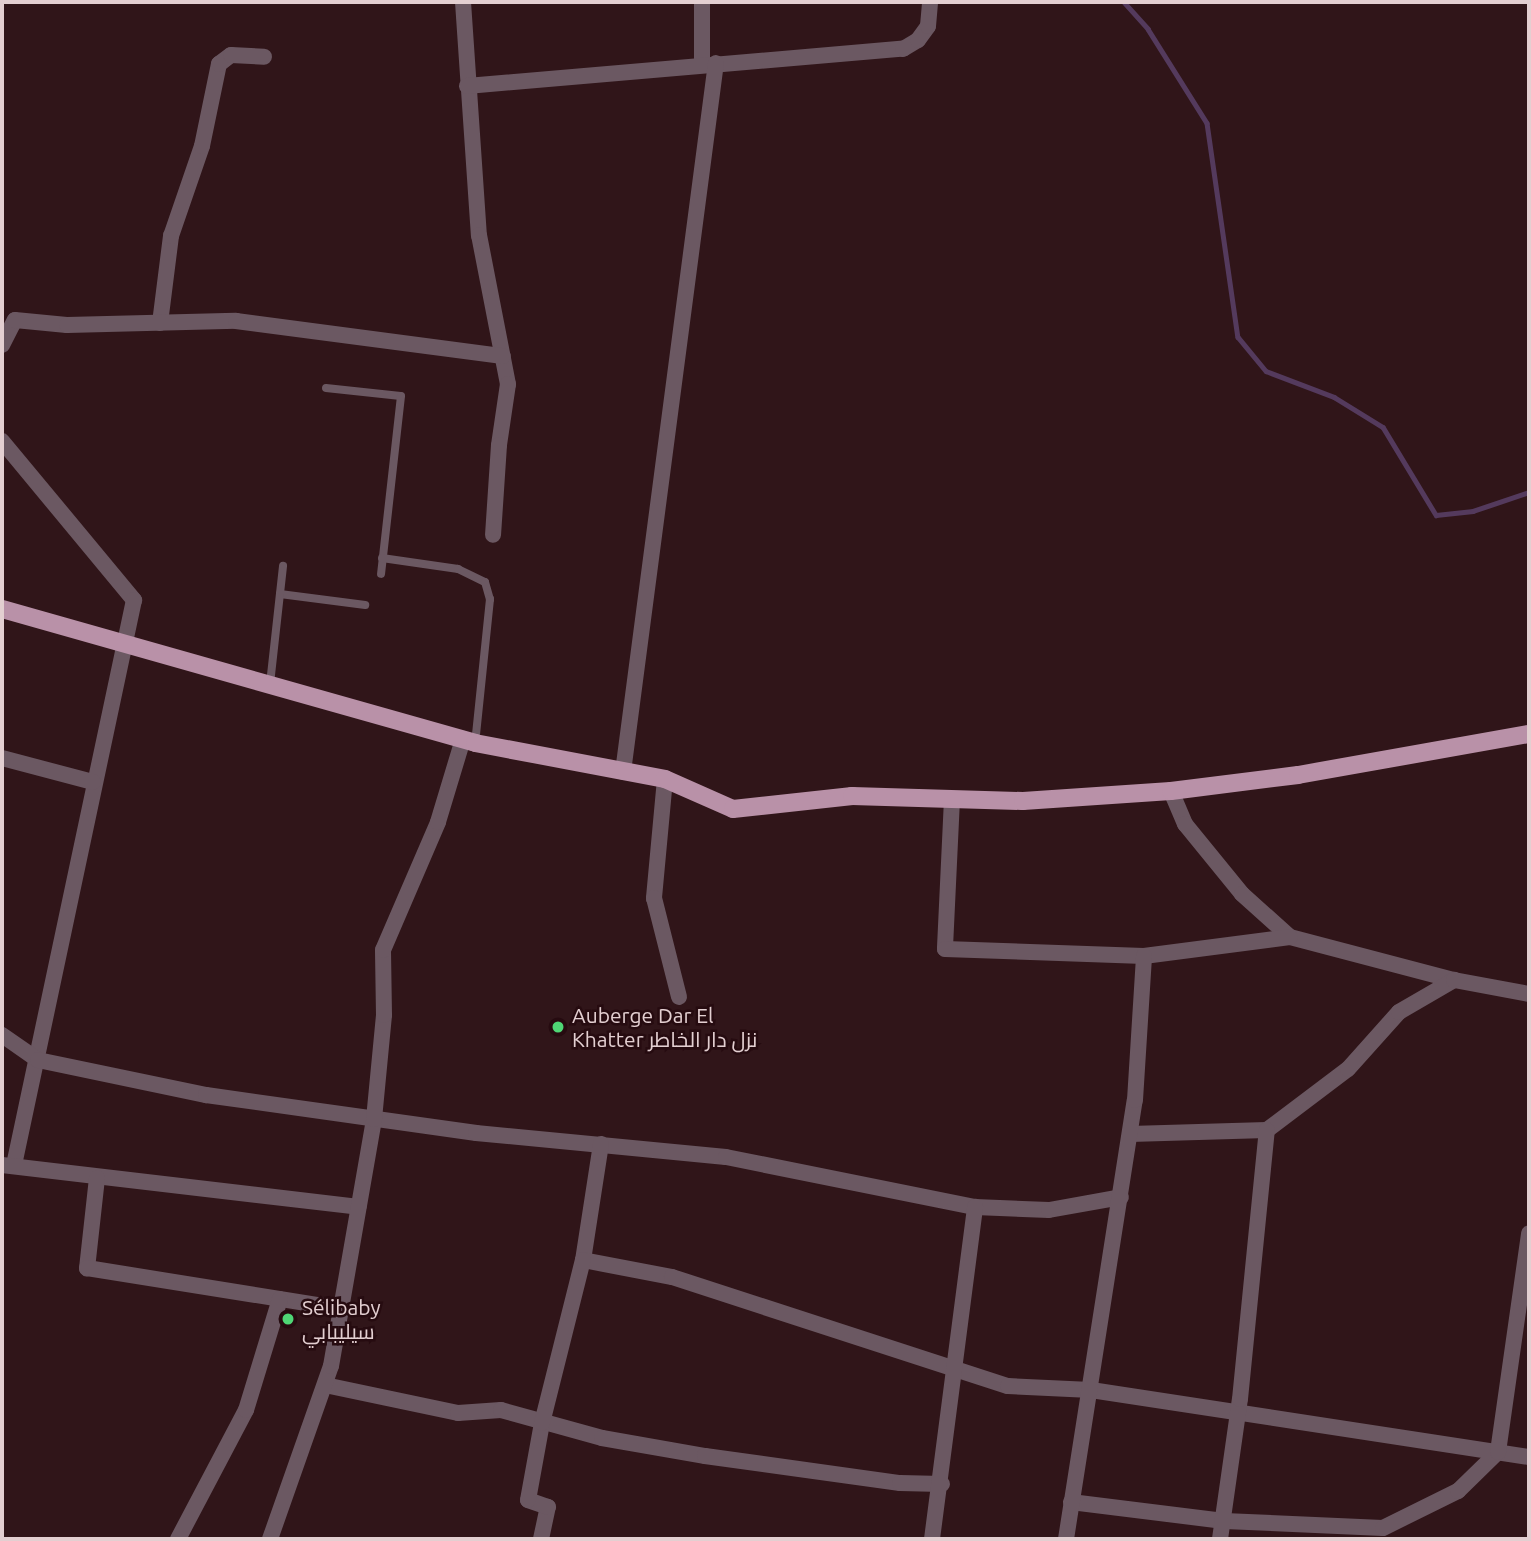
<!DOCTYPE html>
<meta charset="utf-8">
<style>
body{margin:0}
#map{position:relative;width:1531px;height:1541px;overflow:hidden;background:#301519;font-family:Ubuntu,Cairo,sans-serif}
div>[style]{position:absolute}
.stream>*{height:4.5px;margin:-2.25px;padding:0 2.25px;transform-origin:2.25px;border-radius:2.25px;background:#543a5d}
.lane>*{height:8px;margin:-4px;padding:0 4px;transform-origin:4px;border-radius:4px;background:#6b5862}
.street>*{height:16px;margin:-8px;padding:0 8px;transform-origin:8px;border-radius:8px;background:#6b5862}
.primary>*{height:18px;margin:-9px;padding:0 9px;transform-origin:9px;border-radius:9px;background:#b991a8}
.dots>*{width:19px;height:19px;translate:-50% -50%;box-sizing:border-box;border:4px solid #260b10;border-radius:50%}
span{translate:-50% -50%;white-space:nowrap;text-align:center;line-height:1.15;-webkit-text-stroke:5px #260b10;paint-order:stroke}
.poi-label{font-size:21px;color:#e3cfd1}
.left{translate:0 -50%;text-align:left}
.frame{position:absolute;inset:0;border:4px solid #e3cfd1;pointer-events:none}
</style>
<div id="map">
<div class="stream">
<i style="left:1124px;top:2px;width:36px;rotate:48deg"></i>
<i style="left:1148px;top:29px;width:111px;rotate:57.9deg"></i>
<i style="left:1207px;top:123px;width:216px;rotate:81.8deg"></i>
<i style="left:1238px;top:337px;width:44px;rotate:50.5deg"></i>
<i style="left:1266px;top:371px;width:73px;rotate:20.9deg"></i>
<i style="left:1334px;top:397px;width:57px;rotate:31.5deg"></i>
<i style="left:1383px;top:427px;width:103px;rotate:58.9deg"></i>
<i style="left:1436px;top:515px;width:37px;rotate:-6deg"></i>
<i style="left:1473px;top:511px;width:59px;rotate:-18.7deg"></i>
</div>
<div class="lane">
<i style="left:326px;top:388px;width:75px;rotate:6.1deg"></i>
<i style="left:401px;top:396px;width:179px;rotate:96.4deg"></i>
<i style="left:382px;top:558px;width:77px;rotate:8.2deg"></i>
<i style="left:458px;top:569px;width:30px;rotate:26deg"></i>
<i style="left:485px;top:582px;width:18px;rotate:74deg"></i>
<i style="left:490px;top:599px;width:145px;rotate:95.9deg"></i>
<i style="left:280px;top:594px;width:86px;rotate:7.4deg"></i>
<i style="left:270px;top:684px;width:119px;rotate:-83.7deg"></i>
</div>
<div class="street">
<i style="left:463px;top:2px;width:234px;rotate:86.1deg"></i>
<i style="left:479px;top:235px;width:152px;rotate:79deg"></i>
<i style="left:508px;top:384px;width:62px;rotate:98.4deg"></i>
<i style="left:499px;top:445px;width:90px;rotate:93.8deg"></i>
<i style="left:702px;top:2px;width:63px;rotate:90deg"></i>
<i style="left:467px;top:86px;width:438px;rotate:-4.9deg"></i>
<i style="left:903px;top:49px;width:17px;rotate:-31deg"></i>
<i style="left:918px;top:40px;width:17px;rotate:-54deg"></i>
<i style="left:928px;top:26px;width:24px;rotate:-85deg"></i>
<i style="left:160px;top:323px;width:88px;rotate:-82.8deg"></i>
<i style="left:171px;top:236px;width:95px;rotate:-71deg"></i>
<i style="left:202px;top:146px;width:84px;rotate:-78.3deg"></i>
<i style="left:219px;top:64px;width:15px;rotate:-37deg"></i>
<i style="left:231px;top:55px;width:33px;rotate:3deg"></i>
<i style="left:2px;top:345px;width:28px;rotate:-63deg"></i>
<i style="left:15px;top:320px;width:52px;rotate:5.5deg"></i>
<i style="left:67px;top:325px;width:169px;rotate:-1.4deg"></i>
<i style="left:236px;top:321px;width:269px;rotate:7.5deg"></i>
<i style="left:2px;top:441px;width:207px;rotate:50.3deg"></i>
<i style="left:134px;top:600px;width:578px;rotate:101.99deg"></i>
<i style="left:2px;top:758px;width:94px;rotate:14.8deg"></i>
<i style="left:623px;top:772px;width:715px;rotate:-82.53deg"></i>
<i style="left:665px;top:779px;width:120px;rotate:95.3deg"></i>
<i style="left:654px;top:898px;width:102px;rotate:75.8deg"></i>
<i style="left:1171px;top:791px;width:36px;rotate:67deg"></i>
<i style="left:1185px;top:824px;width:90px;rotate:50.8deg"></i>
<i style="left:1242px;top:894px;width:64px;rotate:41.9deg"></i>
<i style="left:1290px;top:937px;width:170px;rotate:14.7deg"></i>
<i style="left:952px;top:799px;width:150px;rotate:92.7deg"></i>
<i style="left:945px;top:949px;width:199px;rotate:2deg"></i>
<i style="left:1144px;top:956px;width:147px;rotate:-7.4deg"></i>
<i style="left:2px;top:1035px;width:44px;rotate:34.8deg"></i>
<i style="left:38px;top:1060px;width:172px;rotate:11.8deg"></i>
<i style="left:206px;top:1095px;width:273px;rotate:8deg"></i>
<i style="left:476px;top:1133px;width:251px;rotate:5.5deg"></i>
<i style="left:726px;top:1157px;width:254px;rotate:11.4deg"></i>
<i style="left:975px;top:1207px;width:74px;rotate:2.3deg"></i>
<i style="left:1049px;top:1210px;width:73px;rotate:-10.2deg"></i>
<i style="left:1130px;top:1134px;width:137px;rotate:-1.7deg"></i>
<i style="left:1267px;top:1130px;width:101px;rotate:-37deg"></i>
<i style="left:1348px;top:1069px;width:76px;rotate:-48.2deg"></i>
<i style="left:1399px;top:1012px;width:64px;rotate:-30.2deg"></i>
<i style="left:1454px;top:980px;width:76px;rotate:10.6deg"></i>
<i style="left:601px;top:1144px;width:117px;rotate:98.8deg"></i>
<i style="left:583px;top:1260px;width:91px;rotate:10.8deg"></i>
<i style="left:672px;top:1277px;width:353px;rotate:18deg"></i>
<i style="left:1008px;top:1386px;width:83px;rotate:2.8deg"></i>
<i style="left:1091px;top:1390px;width:443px;rotate:8.7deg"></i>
<i style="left:2px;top:1165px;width:359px;rotate:6.7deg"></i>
<i style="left:97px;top:1178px;width:91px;rotate:96.3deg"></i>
<i style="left:87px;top:1268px;width:258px;rotate:9.1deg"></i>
<i style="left:325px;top:1385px;width:136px;rotate:11.9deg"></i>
<i style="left:458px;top:1413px;width:43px;rotate:-4deg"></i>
<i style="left:501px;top:1410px;width:105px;rotate:15.5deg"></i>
<i style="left:602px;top:1438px;width:105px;rotate:9.9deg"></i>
<i style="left:705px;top:1456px;width:197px;rotate:7.9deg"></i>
<i style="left:900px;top:1483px;width:42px;rotate:1.4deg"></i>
<i style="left:1071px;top:1502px;width:154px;rotate:7.1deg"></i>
<i style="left:1224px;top:1521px;width:159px;rotate:2.5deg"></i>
<i style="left:1383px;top:1528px;width:84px;rotate:-26.3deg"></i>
<i style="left:1458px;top:1491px;width:56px;rotate:-44.3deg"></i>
<i style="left:1498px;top:1452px;width:221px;rotate:-81.9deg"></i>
<i style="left:178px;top:1539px;width:146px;rotate:-62.2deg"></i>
<i style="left:246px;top:1410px;width:116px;rotate:-73deg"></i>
<i style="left:270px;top:1539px;width:183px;rotate:-70.6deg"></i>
<i style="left:331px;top:1366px;width:251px;rotate:-80.1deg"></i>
<i style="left:374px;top:1119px;width:104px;rotate:-84.5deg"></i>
<i style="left:384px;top:1015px;width:65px;rotate:-90.9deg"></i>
<i style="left:383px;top:950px;width:139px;rotate:-66.7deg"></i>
<i style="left:438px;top:822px;width:87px;rotate:-73.2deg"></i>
<i style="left:541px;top:1539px;width:33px;rotate:-78deg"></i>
<i style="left:548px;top:1507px;width:21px;rotate:-161deg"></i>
<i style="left:528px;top:1500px;width:78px;rotate:-79.7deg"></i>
<i style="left:542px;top:1423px;width:168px;rotate:-75.9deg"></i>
<i style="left:932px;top:1539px;width:335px;rotate:-82.6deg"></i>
<i style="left:1066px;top:1539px;width:444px;rotate:-81.1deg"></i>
<i style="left:1135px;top:1100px;width:144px;rotate:-86.4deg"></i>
<i style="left:1220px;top:1539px;width:141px;rotate:-81.9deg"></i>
<i style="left:1240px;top:1399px;width:270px;rotate:-84.3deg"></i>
</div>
<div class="primary">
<i style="left:2px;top:609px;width:492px;rotate:15.8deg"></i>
<i style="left:475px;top:743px;width:193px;rotate:10.7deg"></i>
<i style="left:665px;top:779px;width:74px;rotate:23.8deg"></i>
<i style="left:733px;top:809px;width:120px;rotate:-6.2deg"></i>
<i style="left:852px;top:796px;width:171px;rotate:1.7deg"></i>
<i style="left:1023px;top:801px;width:148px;rotate:-3.9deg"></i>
<i style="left:1171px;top:791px;width:128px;rotate:-7.2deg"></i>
<i style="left:1298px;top:775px;width:235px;rotate:-10.1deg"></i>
</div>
<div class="dots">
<i style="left:558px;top:1027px;background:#4fd675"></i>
<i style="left:288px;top:1319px;background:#4fd675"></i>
</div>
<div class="poi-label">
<span class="left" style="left:572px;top:1027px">Auberge Dar El<br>Khatter نزل دار الخاطر</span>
<span class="left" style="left:302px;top:1319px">Sélibaby<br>سيليبابي</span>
</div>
<div class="frame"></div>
</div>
